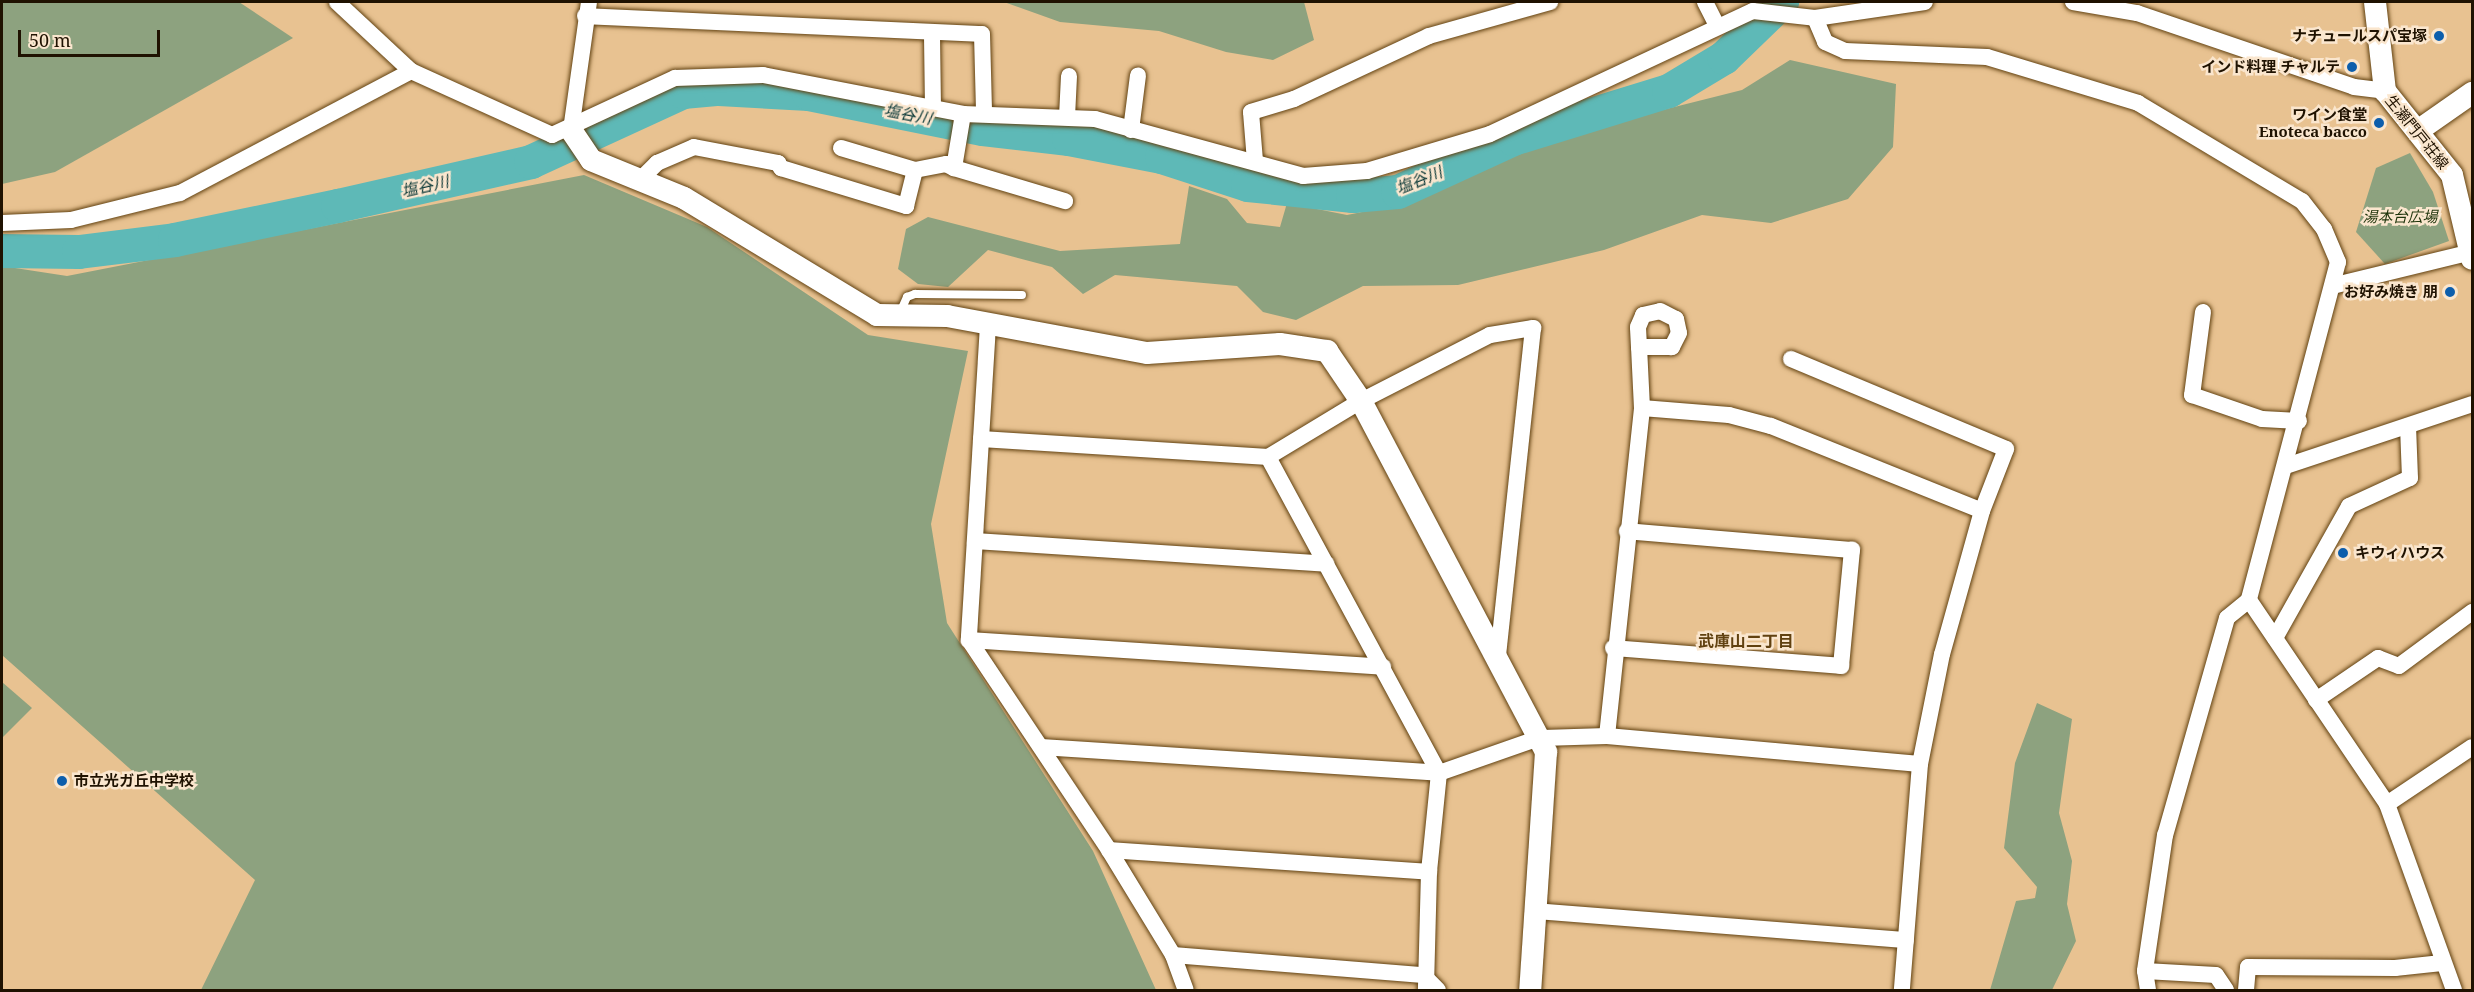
<!DOCTYPE html>
<meta charset="utf-8">
<style>
body{margin:0}
#map{position:relative;width:2474px;height:992px;overflow:hidden;background:#e8c291;font-family:"Noto Serif","Noto Sans JP",serif}
div>[style]{position:absolute}
.green>*{inset:0;background:#8da27f}
.river>*{height:34px;margin:-17px;padding:0 17px;transform-origin:17px;border-radius:17px;background:#5eb9b7}
.roads{filter:drop-shadow(0 0 2px #624211) drop-shadow(0 0 2px #624211)}
.lane>*{height:8px;margin:-4px;padding:0 4px;transform-origin:4px;border-radius:4px;background:#fff}
.street>*{height:16px;margin:-8px;padding:0 8px;transform-origin:8px;border-radius:8px;background:#fff}
.secondary>*{height:22px;margin:-11px;padding:0 11px;transform-origin:11px;border-radius:11px;background:#fff}
.dots>*{width:16px;height:16px;translate:-50% -50%;box-sizing:border-box;border:3px solid #fae6ce;border-radius:50%}
span{translate:-50% -50%;white-space:nowrap;text-align:center;line-height:1.15;-webkit-text-stroke:5px #fae6ce;paint-order:stroke}
.poi-label{font-size:15px;color:#1f1201;font-weight:700}
.right{translate:-100% -50%;text-align:right}
.left{translate:0 -50%;text-align:left}
.street-label{font-size:15px;color:#1f1201}
.park-label{font-size:15px;color:#1f350c;font-style:italic}
.water-label{font-size:16px;color:#0a3736;font-style:italic}
.neighbourhood-label{font-size:16px;color:#614110;font-weight:700}
.frame{position:absolute;inset:0;border:3px solid #1f1201;pointer-events:none}
.scale{position:absolute;left:18px;top:30px;width:142px;height:27px;box-sizing:border-box;border:3px solid #1f1201;border-top:0;padding-left:8px;font-size:18px;line-height:21px;white-space:nowrap;color:#1f1201;-webkit-text-stroke:4px #fae6ce;paint-order:stroke}
</style>
<div id="map">
<div class="green">
<i style="clip-path:polygon(2px 2px,239px 2px,293px 38px,55px 172px,2px 184px)"></i>
<i style="clip-path:polygon(1004px 2px,1304px 2px,1314px 40px,1273px 60px,1226px 52px,1159px 31px,1060px 22px)"></i>
<i style="clip-path:polygon(1790px 60px,1896px 84px,1893px 147px,1848px 199px,1771px 223px,1702px 215px,1604px 250px,1458px 285px,1363px 286px,1296px 320px,1263px 312px,1237px 286px,1115px 275px,1083px 294px,1052px 267px,988px 250px,948px 287px,918px 284px,898px 269px,906px 229px,928px 217px,1060px 251px,1180px 244px,1189px 186px,1227px 199px,1247px 223px,1280px 227px,1287px 203px,1347px 215px,1407px 203px,1453px 176px,1543px 140px,1742px 90px)"></i>
<i style="clip-path:polygon(2410px 153px,2433px 192px,2449px 241px,2385px 264px,2356px 232px,2376px 168px)"></i>
<i style="clip-path:polygon(584px 175px,707px 227px,868px 335px,968px 351px,931px 524px,947px 623px,1093px 851px,1156px 990px,201px 990px,255px 880px,2px 655px,2px 266px,67px 276px)"></i>
<i style="clip-path:polygon(2px 682px,32px 708px,2px 738px)"></i>
<i style="clip-path:polygon(2037px 703px,2072px 719px,2059px 813px,2072px 861px,2067px 904px,2076px 941px,2052px 990px,1990px 990px,2016px 901px,2035px 898px,2037px 887px,2004px 848px,2015px 763px)"></i>
</div>
<div class="river">
<i style="left:2px;top:251px;width:77px;rotate:0.7deg"></i>
<i style="left:79px;top:252px;width:97px;rotate:-7.1deg"></i>
<i style="left:175px;top:240px;width:167px;rotate:-11.8deg"></i>
<i style="left:338px;top:206px;width:198px;rotate:-12.8deg"></i>
<i style="left:531px;top:162px;width:167px;rotate:-24.7deg"></i>
<i style="left:683px;top:92px;width:36px;rotate:-5deg"></i>
<i style="left:719px;top:89px;width:90px;rotate:3.2deg"></i>
<i style="left:809px;top:94px;width:177px;rotate:11.4deg"></i>
<i style="left:983px;top:129px;width:87px;rotate:6.6deg"></i>
<i style="left:1069px;top:139px;width:95px;rotate:11deg"></i>
<i style="left:1162px;top:157px;width:90px;rotate:18deg"></i>
<i style="left:1248px;top:185px;width:106px;rotate:6deg"></i>
<i style="left:1353px;top:196px;width:45px;rotate:-5.1deg"></i>
<i style="left:1398px;top:192px;width:127px;rotate:-24.7deg"></i>
<i style="left:1513px;top:139px;width:163px;rotate:-17.1deg"></i>
<i style="left:1669px;top:91px;width:64px;rotate:-31deg"></i>
<i style="left:1724px;top:58px;width:81px;rotate:-44deg"></i>
</div>
<div class="roads">
<div class="lane">
<i style="left:899px;top:315px;width:20px;rotate:-66deg"></i>
<i style="left:907px;top:297px;width:9px;rotate:-21deg"></i>
<i style="left:915px;top:294px;width:107px;rotate:0.5deg"></i>
</div>
<div class="street">
<i style="left:337px;top:2px;width:101px;rotate:43deg"></i>
<i style="left:411px;top:71px;width:155px;rotate:24.4deg"></i>
<i style="left:552px;top:135px;width:136px;rotate:-24.9deg"></i>
<i style="left:675px;top:78px;width:88px;rotate:-2deg"></i>
<i style="left:763px;top:75px;width:204px;rotate:11deg"></i>
<i style="left:963px;top:114px;width:132px;rotate:2.2deg"></i>
<i style="left:1095px;top:119px;width:216px;rotate:15.3deg"></i>
<i style="left:1303px;top:176px;width:64px;rotate:-4.5deg"></i>
<i style="left:1367px;top:171px;width:128px;rotate:-16.7deg"></i>
<i style="left:1490px;top:134px;width:290px;rotate:-25.1deg"></i>
<i style="left:1753px;top:11px;width:62px;rotate:6.4deg"></i>
<i style="left:1815px;top:18px;width:111px;rotate:-8.3deg"></i>
<i style="left:1705px;top:2px;width:25px;rotate:63deg"></i>
<i style="left:2073px;top:2px;width:65px;rotate:9.8deg"></i>
<i style="left:2137px;top:13px;width:229px;rotate:18.8deg"></i>
<i style="left:2354px;top:87px;width:31px;rotate:7deg"></i>
<i style="left:585px;top:16px;width:397px;rotate:2.6deg"></i>
<i style="left:982px;top:34px;width:78px;rotate:88.5deg"></i>
<i style="left:1815px;top:18px;width:26px;rotate:67deg"></i>
<i style="left:1825px;top:42px;width:22px;rotate:24deg"></i>
<i style="left:1845px;top:51px;width:142px;rotate:2.4deg"></i>
<i style="left:1987px;top:57px;width:158px;rotate:16.9deg"></i>
<i style="left:2138px;top:103px;width:191px;rotate:30.9deg"></i>
<i style="left:2302px;top:201px;width:36px;rotate:52deg"></i>
<i style="left:2324px;top:229px;width:36px;rotate:67deg"></i>
<i style="left:2338px;top:262px;width:350px;rotate:104.8deg"></i>
<i style="left:2249px;top:600px;width:28px;rotate:141deg"></i>
<i style="left:2227px;top:618px;width:226px;rotate:105.9deg"></i>
<i style="left:2165px;top:835px;width:137px;rotate:98.4deg"></i>
<i style="left:2145px;top:971px;width:19px;rotate:81deg"></i>
<i style="left:932px;top:36px;width:70px;rotate:89.2deg"></i>
<i style="left:963px;top:114px;width:55px;rotate:99.5deg"></i>
<i style="left:954px;top:168px;width:116px;rotate:16.6deg"></i>
<i style="left:1067px;top:117px;width:41px;rotate:-87.2deg"></i>
<i style="left:571px;top:130px;width:129px;rotate:-82deg"></i>
<i style="left:1131px;top:130px;width:55px;rotate:-82.7deg"></i>
<i style="left:841px;top:148px;width:77px;rotate:16.6deg"></i>
<i style="left:915px;top:170px;width:32px;rotate:-11deg"></i>
<i style="left:946px;top:164px;width:9px;rotate:27deg"></i>
<i style="left:1255px;top:161px;width:49px;rotate:-94.7deg"></i>
<i style="left:1251px;top:112px;width:45px;rotate:-16.8deg"></i>
<i style="left:1294px;top:99px;width:149px;rotate:-25deg"></i>
<i style="left:1429px;top:36px;width:126px;rotate:-15.7deg"></i>
<i style="left:643px;top:177px;width:20px;rotate:-45deg"></i>
<i style="left:657px;top:163px;width:40px;rotate:-23.4deg"></i>
<i style="left:694px;top:147px;width:86px;rotate:10.8deg"></i>
<i style="left:778px;top:163px;width:6px;rotate:59deg"></i>
<i style="left:781px;top:168px;width:131px;rotate:16.9deg"></i>
<i style="left:906px;top:206px;width:37px;rotate:-76deg"></i>
<i style="left:2px;top:223px;width:69px;rotate:-2.5deg"></i>
<i style="left:71px;top:220px;width:112px;rotate:-13.9deg"></i>
<i style="left:180px;top:193px;width:261px;rotate:-27.8deg"></i>
<i style="left:2336px;top:285px;width:139px;rotate:-13.7deg"></i>
<i style="left:2203px;top:312px;width:84px;rotate:97.5deg"></i>
<i style="left:2192px;top:395px;width:74px;rotate:18.9deg"></i>
<i style="left:2262px;top:419px;width:37px;rotate:3deg"></i>
<i style="left:988px;top:325px;width:316px;rotate:93.5deg"></i>
<i style="left:969px;top:640px;width:252px;rotate:56.3deg"></i>
<i style="left:1109px;top:850px;width:123px;rotate:58.6deg"></i>
<i style="left:1173px;top:955px;width:37px;rotate:70deg"></i>
<i style="left:1791px;top:359px;width:233px;rotate:22.7deg"></i>
<i style="left:2006px;top:449px;width:66px;rotate:111.2deg"></i>
<i style="left:1982px;top:511px;width:148px;rotate:105.6deg"></i>
<i style="left:1942px;top:654px;width:112px;rotate:101.3deg"></i>
<i style="left:1920px;top:764px;width:227px;rotate:94.6deg"></i>
<i style="left:1642px;top:408px;width:87px;rotate:4.6deg"></i>
<i style="left:1729px;top:415px;width:43px;rotate:14.7deg"></i>
<i style="left:1771px;top:426px;width:227px;rotate:21.9deg"></i>
<i style="left:981px;top:439px;width:288px;rotate:3.6deg"></i>
<i style="left:1268px;top:457px;width:109px;rotate:-31.1deg"></i>
<i style="left:1361px;top:401px;width:145px;rotate:-27.1deg"></i>
<i style="left:1490px;top:335px;width:44px;rotate:-9.2deg"></i>
<i style="left:1533px;top:328px;width:329px;rotate:96.1deg"></i>
<i style="left:1268px;top:457px;width:359px;rotate:61.6deg"></i>
<i style="left:1439px;top:773px;width:100px;rotate:95.8deg"></i>
<i style="left:1429px;top:872px;width:118px;rotate:91.5deg"></i>
<i style="left:2286px;top:466px;width:196px;rotate:-18.4deg"></i>
<i style="left:975px;top:541px;width:352px;rotate:3.7deg"></i>
<i style="left:2249px;top:600px;width:246px;rotate:55.9deg"></i>
<i style="left:2387px;top:804px;width:198px;rotate:70.2deg"></i>
<i style="left:2275px;top:638px;width:151px;rotate:-60.7deg"></i>
<i style="left:2349px;top:506px;width:67px;rotate:-24.7deg"></i>
<i style="left:2410px;top:478px;width:52px;rotate:-92.2deg"></i>
<i style="left:969px;top:640px;width:415px;rotate:3.7deg"></i>
<i style="left:1613px;top:648px;width:229px;rotate:4.5deg"></i>
<i style="left:1841px;top:666px;width:117px;rotate:-84.6deg"></i>
<i style="left:1852px;top:550px;width:226px;rotate:-175.2deg"></i>
<i style="left:2316px;top:700px;width:75px;rotate:-34.1deg"></i>
<i style="left:2378px;top:658px;width:22px;rotate:21deg"></i>
<i style="left:2399px;top:666px;width:91px;rotate:-36.5deg"></i>
<i style="left:1607px;top:736px;width:330px;rotate:-83.9deg"></i>
<i style="left:1642px;top:408px;width:61px;rotate:-92.8deg"></i>
<i style="left:1639px;top:347px;width:20px;rotate:-93deg"></i>
<i style="left:1638px;top:327px;width:13px;rotate:-67deg"></i>
<i style="left:1643px;top:315px;width:17px;rotate:-13deg"></i>
<i style="left:1660px;top:311px;width:18px;rotate:27deg"></i>
<i style="left:1676px;top:319px;width:14px;rotate:78deg"></i>
<i style="left:1679px;top:333px;width:16px;rotate:117deg"></i>
<i style="left:1672px;top:347px;width:33px;rotate:180deg"></i>
<i style="left:1041px;top:747px;width:399px;rotate:3.7deg"></i>
<i style="left:1439px;top:773px;width:106px;rotate:-19.3deg"></i>
<i style="left:1539px;top:738px;width:68px;rotate:-1.7deg"></i>
<i style="left:1607px;top:736px;width:314px;rotate:5.1deg"></i>
<i style="left:2387px;top:804px;width:102px;rotate:-33.8deg"></i>
<i style="left:1109px;top:850px;width:321px;rotate:3.9deg"></i>
<i style="left:1535px;top:911px;width:372px;rotate:4.5deg"></i>
<i style="left:1173px;top:955px;width:251px;rotate:4.6deg"></i>
<i style="left:1423px;top:975px;width:21px;rotate:45deg"></i>
<i style="left:2145px;top:971px;width:71px;rotate:3.2deg"></i>
<i style="left:2216px;top:975px;width:18px;rotate:56deg"></i>
<i style="left:2246px;top:990px;width:23px;rotate:-85deg"></i>
<i style="left:2248px;top:967px;width:147px;rotate:0.4deg"></i>
<i style="left:2395px;top:968px;width:47px;rotate:-6.1deg"></i>
</div>
<div class="secondary">
<i style="left:2375px;top:2px;width:90px;rotate:83.6deg"></i>
<i style="left:2385px;top:91px;width:107px;rotate:51.4deg"></i>
<i style="left:2452px;top:175px;width:86px;rotate:76.6deg"></i>
<i style="left:571px;top:130px;width:36px;rotate:56deg"></i>
<i style="left:591px;top:160px;width:100px;rotate:22.2deg"></i>
<i style="left:684px;top:198px;width:226px;rotate:31.2deg"></i>
<i style="left:877px;top:315px;width:70px;rotate:0.8deg"></i>
<i style="left:947px;top:316px;width:203px;rotate:10.5deg"></i>
<i style="left:1147px;top:353px;width:133px;rotate:-3.9deg"></i>
<i style="left:1280px;top:344px;width:48px;rotate:8.5deg"></i>
<i style="left:1327px;top:351px;width:60px;rotate:55.8deg"></i>
<i style="left:1361px;top:401px;width:397px;rotate:62.2deg"></i>
<i style="left:1546px;top:752px;width:239px;rotate:93.8deg"></i>
<i style="left:2419px;top:130px;width:65px;rotate:-34.9deg"></i>
</div>
</div>
<div class="dots">
<i style="left:2439px;top:36px;background:#0d5eac"></i>
<i style="left:2352px;top:67px;background:#0d5eac"></i>
<i style="left:2379px;top:123px;background:#0d5eac"></i>
<i style="left:2450px;top:292px;background:#0d5eac"></i>
<i style="left:2343px;top:553px;background:#0d5eac"></i>
<i style="left:62px;top:781px;background:#0d5eac"></i>
</div>
<div class="poi-label">
<span class="right" style="left:2427px;top:36px">ナチュールスパ宝塚</span>
<span class="right" style="left:2340px;top:67px">インド料理 チャルテ</span>
<span class="right" style="left:2367px;top:123px">ワイン食堂<br>Enoteca bacco</span>
<span class="right" style="left:2438px;top:292px">お好み焼き 朋</span>
<span class="left" style="left:2355px;top:553px">キウィハウス</span>
<span class="left" style="left:74px;top:781px">市立光ガ丘中学校</span>
</div>
<div class="street-label">
<span style="left:2417px;top:132px;rotate:51deg">生瀬門戸荘線</span>
</div>
<div class="park-label">
<span style="left:2400px;top:217px">湯本台広場</span>
</div>
<div class="water-label">
<span style="left:908px;top:114px;rotate:11deg">塩谷川</span>
<span style="left:1419px;top:180px;rotate:-22deg">塩谷川</span>
<span style="left:425px;top:186px;rotate:-13deg">塩谷川</span>
</div>
<div class="neighbourhood-label">
<span style="left:1746px;top:641px">武庫山二丁目</span>
</div>
<div class="frame"></div>
<div class="scale">50 m</div>
</div>
